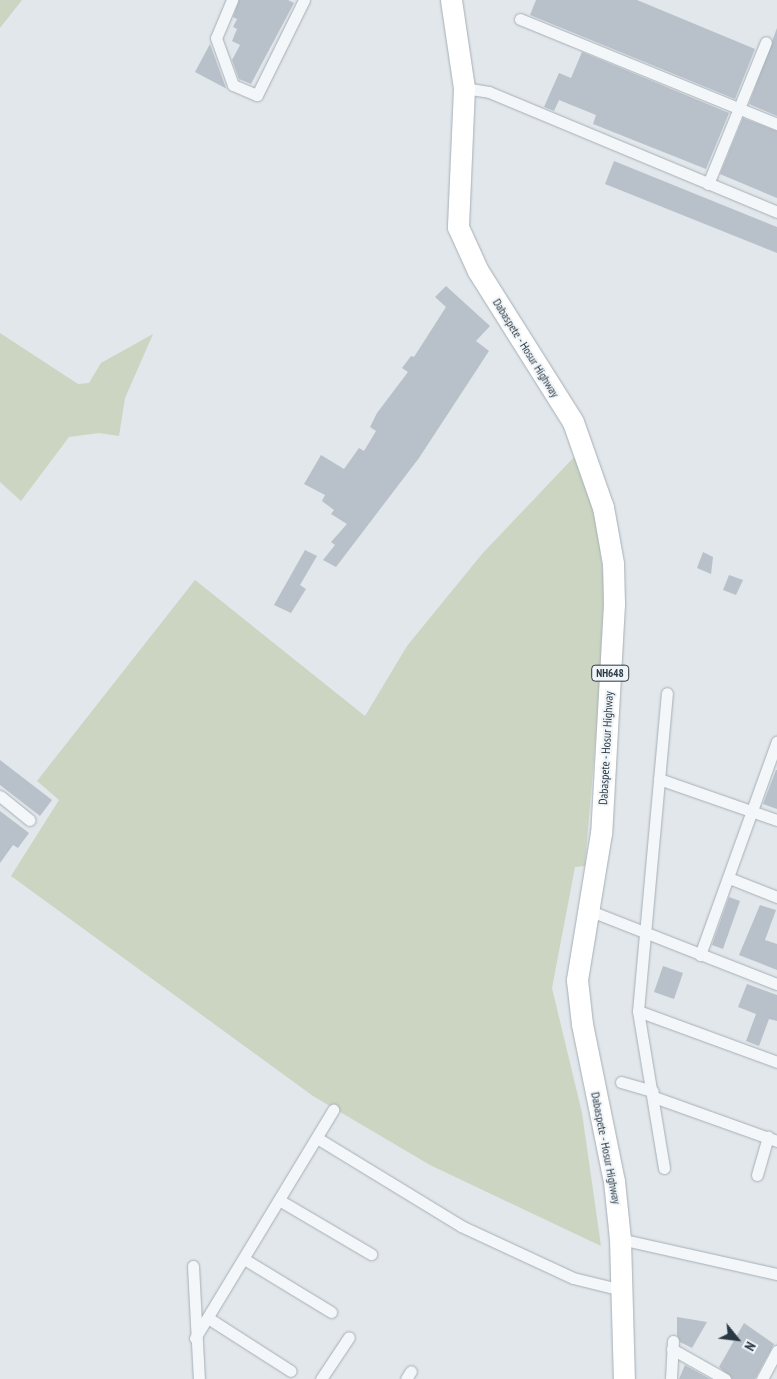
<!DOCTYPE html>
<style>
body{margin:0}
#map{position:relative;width:777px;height:1379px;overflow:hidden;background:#e1e7eb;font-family:"PT Sans Narrow",sans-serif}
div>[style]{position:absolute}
.green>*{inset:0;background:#cbd5c1}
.building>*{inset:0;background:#b8c1c9}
.roads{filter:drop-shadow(0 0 1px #a6afb6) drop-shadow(0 0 1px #a6afb6)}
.street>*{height:11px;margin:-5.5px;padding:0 5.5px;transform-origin:5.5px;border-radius:5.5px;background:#f4f7f9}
.highway>*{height:21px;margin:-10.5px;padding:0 10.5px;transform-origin:10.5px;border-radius:10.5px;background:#fff}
span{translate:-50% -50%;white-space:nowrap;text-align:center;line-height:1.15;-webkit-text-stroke:4px #f1f5f8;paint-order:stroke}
.shield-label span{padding:1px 4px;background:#f1f5f8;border:1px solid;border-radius:4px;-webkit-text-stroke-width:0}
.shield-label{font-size:11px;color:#283844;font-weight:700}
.street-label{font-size:12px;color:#283844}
.north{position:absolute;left:712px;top:1314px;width:50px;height:50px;-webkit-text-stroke:4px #f1f5f8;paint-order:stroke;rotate:119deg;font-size:14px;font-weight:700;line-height:20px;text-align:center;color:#283844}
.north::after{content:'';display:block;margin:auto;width:18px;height:22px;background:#283844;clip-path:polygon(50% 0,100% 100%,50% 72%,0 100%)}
</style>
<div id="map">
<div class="green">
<i style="clip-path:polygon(0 0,22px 0,0 28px)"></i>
<i style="clip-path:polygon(0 333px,78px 384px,89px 383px,101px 363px,153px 334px,125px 398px,119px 436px,99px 433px,69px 437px,21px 501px,0 482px)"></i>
<i style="clip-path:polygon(576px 455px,597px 524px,604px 583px,600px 686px,585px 866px,575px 867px,552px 988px,582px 1113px,601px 1246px,430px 1165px,313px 1096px,11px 876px,59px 800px,37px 781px,195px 580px,365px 716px,407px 646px,482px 554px)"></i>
</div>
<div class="building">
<i style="clip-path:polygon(239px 0,288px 0,294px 3px,251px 84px,239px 79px,232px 60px,240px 45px,232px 41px,237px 29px,233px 27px,237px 19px,233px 17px)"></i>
<i style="clip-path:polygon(536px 0,637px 0,755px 49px,735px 99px,530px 15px)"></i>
<i style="clip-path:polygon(777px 28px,777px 116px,749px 104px)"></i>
<i style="clip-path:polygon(210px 44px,226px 88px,227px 89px,195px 72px)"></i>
<i style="clip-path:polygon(582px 52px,729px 113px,706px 169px,593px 124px,596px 115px,559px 100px,554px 111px,544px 107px,559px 73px,571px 78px)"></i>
<i style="clip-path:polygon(743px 118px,777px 131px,777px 198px,720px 174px)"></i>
<i style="clip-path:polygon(614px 161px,777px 227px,777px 253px,605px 184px)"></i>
<i style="clip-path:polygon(446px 286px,490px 326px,476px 341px,489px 351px,419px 458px,336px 567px,323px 560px,335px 545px,331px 542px,347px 524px,331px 514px,334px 510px,322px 501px,325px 495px,304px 484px,321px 455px,344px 469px,359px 448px,364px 451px,376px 431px,370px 427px,377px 413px,408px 372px,402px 368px,411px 356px,414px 357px,446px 307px,435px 297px)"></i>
<i style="clip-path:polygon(305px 550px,317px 556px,300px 585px,306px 589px,291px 613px,274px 605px)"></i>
<i style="clip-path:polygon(703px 552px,713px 557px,711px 574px,697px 568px)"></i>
<i style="clip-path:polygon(729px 575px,743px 580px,736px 595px,723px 590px)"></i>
<i style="clip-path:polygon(0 760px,52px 800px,40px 816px,0 785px)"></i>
<i style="clip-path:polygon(776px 770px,777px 770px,777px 809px,763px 804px)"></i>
<i style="clip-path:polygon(0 811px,29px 833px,18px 848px,13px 845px,0 863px)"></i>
<i style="clip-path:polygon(729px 897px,740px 901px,723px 949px,712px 945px)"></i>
<i style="clip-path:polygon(760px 905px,776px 910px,765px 940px,777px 944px,777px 970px,739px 955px)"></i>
<i style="clip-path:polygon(663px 966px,683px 973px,674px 999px,654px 992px)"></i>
<i style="clip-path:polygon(747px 984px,777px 995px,777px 1021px,769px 1019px,759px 1046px,746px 1041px,756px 1014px,738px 1007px)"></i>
<i style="clip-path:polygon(677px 1317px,707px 1322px,692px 1348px,680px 1342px,677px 1335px)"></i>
<i style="clip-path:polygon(744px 1323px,774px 1344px,755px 1379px,732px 1379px,719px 1367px)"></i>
<i style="clip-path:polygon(685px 1365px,710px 1379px,679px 1379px)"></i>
</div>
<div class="roads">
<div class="street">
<i style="left:232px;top:0;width:41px;rotate:112.8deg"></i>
<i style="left:216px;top:38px;width:50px;rotate:70.1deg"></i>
<i style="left:233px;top:85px;width:26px;rotate:23deg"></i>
<i style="left:257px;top:95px;width:106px;rotate:-63.7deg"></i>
<i style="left:520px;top:19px;width:278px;rotate:22.2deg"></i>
<i style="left:464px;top:88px;width:25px;rotate:9deg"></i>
<i style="left:489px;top:92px;width:312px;rotate:22.6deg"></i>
<i style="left:708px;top:184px;width:153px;rotate:-67.8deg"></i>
<i style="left:659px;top:779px;width:125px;rotate:19.2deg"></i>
<i style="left:0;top:796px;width:38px;rotate:39deg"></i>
<i style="left:729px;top:878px;width:52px;rotate:21.6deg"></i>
<i style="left:588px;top:910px;width:203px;rotate:21.4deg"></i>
<i style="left:700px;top:955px;width:227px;rotate:-70.2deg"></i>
<i style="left:638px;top:1011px;width:148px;rotate:20.1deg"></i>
<i style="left:621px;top:1082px;width:33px;rotate:16deg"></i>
<i style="left:654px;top:1097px;width:131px;rotate:19.7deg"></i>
<i style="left:317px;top:1138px;width:169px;rotate:31.4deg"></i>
<i style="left:461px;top:1226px;width:123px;rotate:24.9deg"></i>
<i style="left:573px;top:1278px;width:50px;rotate:13.8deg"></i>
<i style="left:664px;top:1168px;width:159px;rotate:-99.4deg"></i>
<i style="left:638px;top:1011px;width:319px;rotate:-84.8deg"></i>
<i style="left:757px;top:1175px;width:40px;rotate:-74deg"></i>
<i style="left:279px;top:1200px;width:107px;rotate:30.4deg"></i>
<i style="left:620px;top:1239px;width:161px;rotate:12.6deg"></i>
<i style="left:244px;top:1259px;width:102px;rotate:31.3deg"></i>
<i style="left:193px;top:1266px;width:113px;rotate:87deg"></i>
<i style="left:208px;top:1318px;width:98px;rotate:32.6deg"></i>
<i style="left:195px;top:1338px;width:267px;rotate:-58.8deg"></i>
<i style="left:672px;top:1349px;width:61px;rotate:29.5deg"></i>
<i style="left:321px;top:1379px;width:50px;rotate:-56.3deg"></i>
<i style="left:406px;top:1379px;width:9px;rotate:-58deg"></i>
<i style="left:671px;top:1379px;width:38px;rotate:-87deg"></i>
<i style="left:762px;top:1379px;width:32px;rotate:-62deg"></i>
</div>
<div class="highway">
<i style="left:451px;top:0;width:89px;rotate:81.6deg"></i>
<i style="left:464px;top:88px;width:139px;rotate:92.5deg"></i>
<i style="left:458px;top:227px;width:48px;rotate:65.6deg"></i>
<i style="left:478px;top:271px;width:178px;rotate:57.8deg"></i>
<i style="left:573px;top:422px;width:90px;rotate:70.6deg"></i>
<i style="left:603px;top:507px;width:57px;rotate:79.9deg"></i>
<i style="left:613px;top:563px;width:41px;rotate:88.6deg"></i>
<i style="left:614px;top:604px;width:229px;rotate:93.2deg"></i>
<i style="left:601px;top:833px;width:149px;rotate:99.3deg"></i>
<i style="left:577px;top:980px;width:44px;rotate:83.5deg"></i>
<i style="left:582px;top:1024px;width:160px;rotate:78.5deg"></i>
<i style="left:614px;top:1181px;width:58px;rotate:84.1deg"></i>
<i style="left:620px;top:1239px;width:140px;rotate:88.4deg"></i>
</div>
</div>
<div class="shield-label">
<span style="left:610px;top:673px">NH648</span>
</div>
<div class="street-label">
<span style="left:526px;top:348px;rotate:58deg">Dabaspete - Hosur Highway</span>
<span style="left:606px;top:748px;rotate:-87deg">Dabaspete - Hosur Highway</span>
<span style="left:606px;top:1148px;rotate:79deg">Dabaspete - Hosur Highway</span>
</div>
<div class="north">N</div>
</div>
